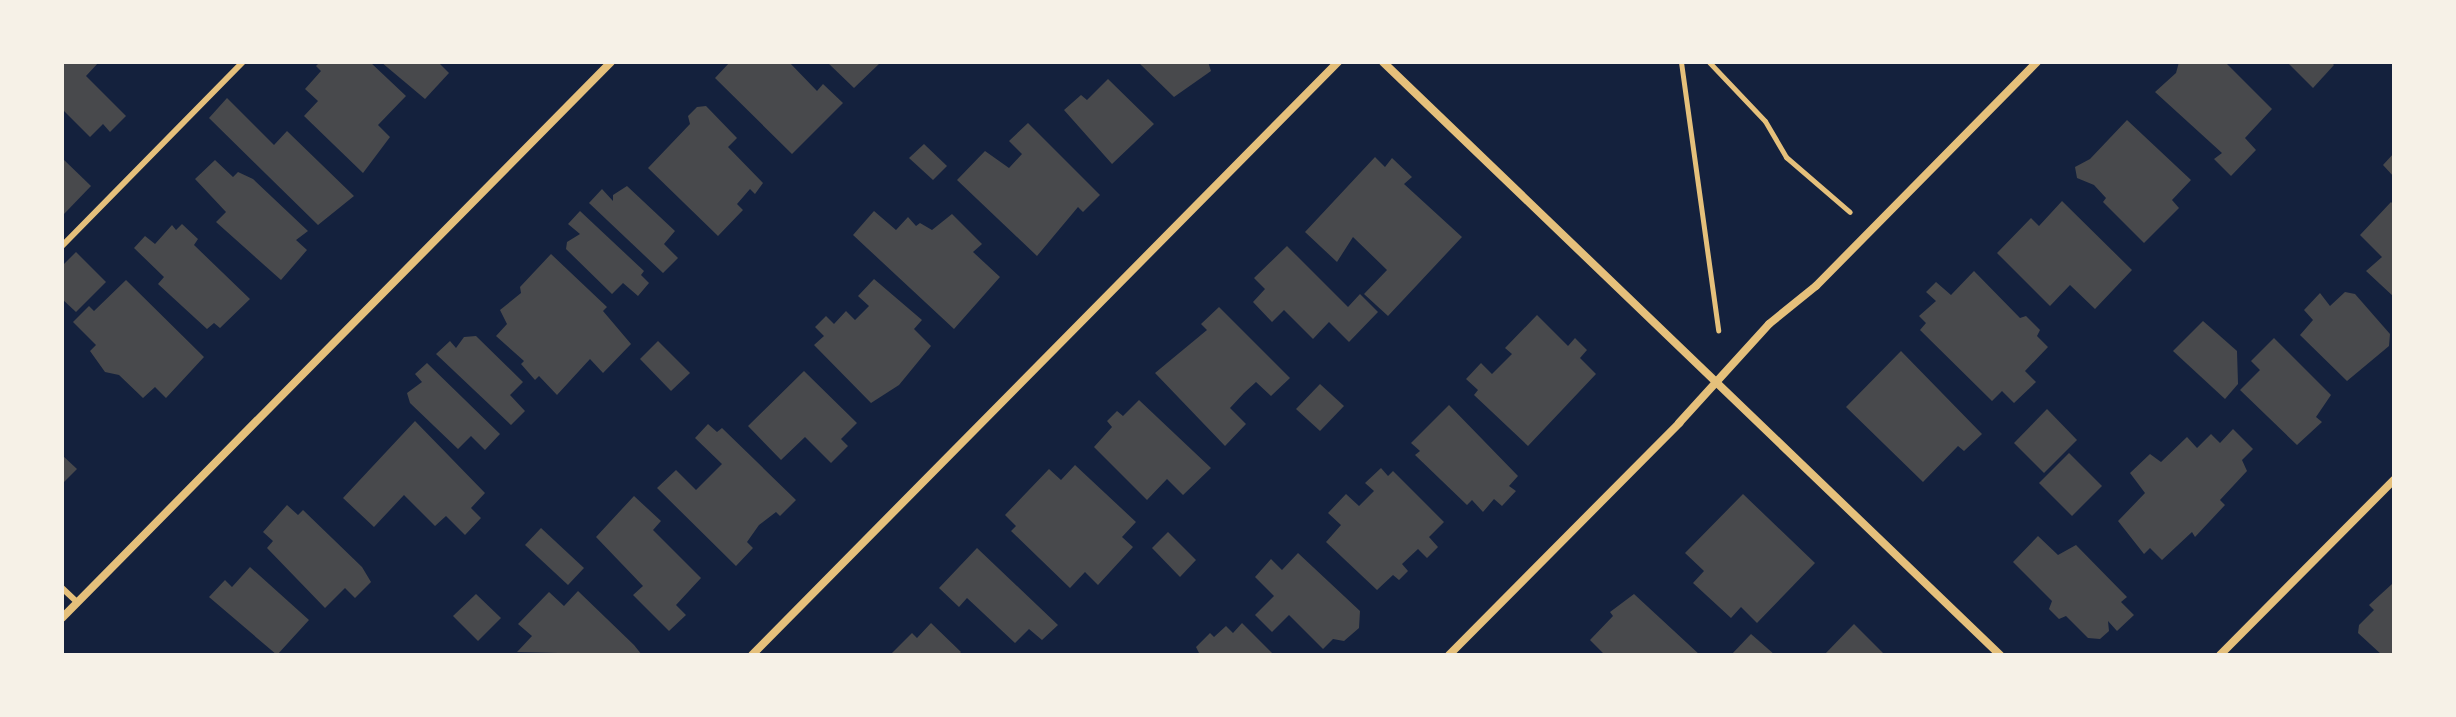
<!DOCTYPE html>
<style>
body{margin:0}
#map{position:relative;width:2456px;height:717px;overflow:hidden;background:#14213d;font-family:Rubik,sans-serif}
div>[style]{position:absolute}
.building>*{inset:0;background:#48494c}
.path>*{height:5px;margin:-2.5px;padding:0 2.5px;transform-origin:2.5px;border-radius:2.5px;background:#e5c07b}
.service>*{height:6px;margin:-3px;padding:0 3px;transform-origin:3px;border-radius:3px;background:#e5c07b}
.minor>*{height:8px;margin:-4px;padding:0 4px;transform-origin:4px;border-radius:4px;background:#e5c07b}
span{translate:-50% -50%;white-space:nowrap;text-align:center;line-height:1.15;-webkit-text-stroke:6px #f6f1e7;paint-order:stroke}
.frame{position:absolute;inset:0;border:64px solid #f6f1e7;pointer-events:none}
</style>
<div id="map">
<div class="building">
<i style="clip-path:polygon(62px 62px,99px 62px,86px 76px,126px 116px,110px 132px,103px 124px,90px 137px,62px 109px)"></i>
<i style="clip-path:polygon(320px 62px,370px 62px,406px 96px,378px 125px,390px 137px,363px 173px,304px 116px,318px 101px,305px 89px,321px 71px,316px 66px)"></i>
<i style="clip-path:polygon(381px 62px,438px 62px,449px 73px,425px 99px)"></i>
<i style="clip-path:polygon(730px 62px,789px 62px,817px 91px,823px 84px,843px 103px,792px 154px,715px 78px)"></i>
<i style="clip-path:polygon(827px 62px,881px 62px,854px 88px)"></i>
<i style="clip-path:polygon(1138px 62px,1208px 62px,1211px 71px,1174px 97px)"></i>
<i style="clip-path:polygon(2179px 62px,2225px 62px,2272px 109px,2245px 138px,2256px 150px,2231px 176px,2214px 159px,2222px 153px,2155px 92px,2176px 73px)"></i>
<i style="clip-path:polygon(2287px 62px,2331px 62px,2334px 65px,2313px 88px)"></i>
<i style="clip-path:polygon(1108px 79px,1154px 124px,1112px 164px,1064px 110px,1081px 95px,1087px 100px)"></i>
<i style="clip-path:polygon(227px 98px,274px 145px,287px 131px,354px 196px,318px 225px,209px 118px)"></i>
<i style="clip-path:polygon(706px 106px,737px 138px,728px 147px,763px 183px,755px 194px,750px 189px,737px 204px,743px 210px,718px 236px,648px 168px,690px 124px,688px 116px,697px 107px)"></i>
<i style="clip-path:polygon(2127px 120px,2191px 180px,2172px 200px,2179px 208px,2144px 243px,2103px 202px,2106px 198px,2094px 185px,2077px 178px,2075px 167px,2090px 159px)"></i>
<i style="clip-path:polygon(1028px 123px,1100px 195px,1083px 212px,1078px 207px,1037px 256px,957px 180px,985px 151px,1009px 168px,1022px 154px,1009px 141px)"></i>
<i style="clip-path:polygon(924px 144px,947px 166px,933px 180px,909px 158px)"></i>
<i style="clip-path:polygon(2394px 153px,2394px 177px,2383px 165px)"></i>
<i style="clip-path:polygon(1375px 157px,1385px 167px,1392px 158px,1412px 177px,1404px 184px,1462px 237px,1388px 316px,1364px 294px,1387px 270px,1353px 237px,1337px 262px,1305px 232px)"></i>
<i style="clip-path:polygon(62px 158px,91px 186px,64px 214px,62px 212px)"></i>
<i style="clip-path:polygon(215px 160px,233px 177px,238px 172px,253px 179px,308px 231px,296px 240px,307px 250px,281px 280px,216px 222px,226px 212px,195px 179px)"></i>
<i style="clip-path:polygon(627px 186px,675px 231px,664px 244px,678px 258px,663px 273px,589px 203px,602px 189px,613px 201px,613px 195px)"></i>
<i style="clip-path:polygon(2062px 201px,2132px 270px,2095px 309px,2070px 285px,2050px 306px,1997px 253px,2031px 218px,2039px 226px)"></i>
<i style="clip-path:polygon(2391px 202px,2394px 205px,2394px 297px,2366px 271px,2382px 257px,2360px 235px)"></i>
<i style="clip-path:polygon(580px 211px,644px 271px,641px 275px,649px 283px,638px 296px,623px 283px,612px 294px,566px 249px,567px 242px,580px 234px,568px 224px)"></i>
<i style="clip-path:polygon(874px 211px,896px 230px,908px 217px,916px 226px,920px 223px,932px 230px,952px 214px,982px 244px,973px 252px,1000px 277px,954px 329px,853px 235px)"></i>
<i style="clip-path:polygon(182px 224px,198px 239px,194px 245px,250px 299px,220px 328px,214px 323px,207px 329px,158px 284px,164px 277px,134px 248px,145px 236px,155px 244px,172px 225px,176px 230px)"></i>
<i style="clip-path:polygon(1287px 246px,1348px 307px,1360px 294px,1378px 312px,1349px 342px,1329px 322px,1313px 339px,1284px 310px,1272px 322px,1253px 302px,1265px 289px,1254px 278px)"></i>
<i style="clip-path:polygon(76px 252px,106px 282px,76px 312px,62px 299px,62px 266px)"></i>
<i style="clip-path:polygon(551px 254px,607px 307px,603px 311px,631px 344px,603px 373px,590px 359px,557px 395px,539px 376px,535px 380px,521px 364px,524px 361px,496px 336px,507px 324px,500px 310px,521px 293px,520px 287px)"></i>
<i style="clip-path:polygon(1974px 271px,2020px 318px,2026px 316px,2040px 330px,2037px 336px,2048px 347px,2025px 371px,2036px 382px,2014px 403px,2002px 391px,1992px 401px,1920px 330px,1926px 323px,1919px 316px,1936px 301px,1926px 292px,1936px 282px,1951px 295px)"></i>
<i style="clip-path:polygon(874px 279px,922px 320px,914px 329px,931px 346px,899px 385px,871px 403px,814px 345px,824px 336px,815px 327px,826px 316px,834px 324px,846px 311px,855px 320px,869px 306px,858px 296px)"></i>
<i style="clip-path:polygon(126px 280px,204px 357px,166px 398px,155px 387px,143px 398px,119px 375px,105px 372px,90px 351px,96px 345px,73px 322px,89px 306px,94px 311px)"></i>
<i style="clip-path:polygon(2345px 292px,2355px 294px,2390px 334px,2389px 346px,2347px 381px,2300px 335px,2313px 320px,2304px 310px,2320px 293px,2330px 306px)"></i>
<i style="clip-path:polygon(1219px 307px,1290px 378px,1271px 396px,1256px 382px,1244px 393px,1230px 408px,1246px 424px,1225px 446px,1155px 373px,1207px 330px,1201px 324px)"></i>
<i style="clip-path:polygon(1537px 315px,1568px 346px,1575px 338px,1587px 350px,1580px 358px,1596px 374px,1528px 446px,1474px 395px,1478px 390px,1466px 379px,1481px 363px,1492px 374px,1512px 354px,1505px 348px)"></i>
<i style="clip-path:polygon(2203px 321px,2237px 351px,2238px 384px,2225px 399px,2173px 351px)"></i>
<i style="clip-path:polygon(476px 336px,523px 382px,510px 395px,525px 411px,511px 425px,436px 354px,450px 341px,456px 348px,464px 337px)"></i>
<i style="clip-path:polygon(2274px 338px,2331px 395px,2316px 417px,2322px 422px,2297px 445px,2240px 390px,2260px 370px,2251px 361px)"></i>
<i style="clip-path:polygon(658px 341px,690px 373px,671px 391px,640px 359px)"></i>
<i style="clip-path:polygon(1901px 351px,1982px 434px,1964px 451px,1958px 446px,1923px 482px,1846px 407px)"></i>
<i style="clip-path:polygon(427px 363px,500px 434px,485px 450px,471px 436px,458px 449px,410px 403px,407px 393px,422px 382px,415px 374px)"></i>
<i style="clip-path:polygon(804px 371px,857px 423px,841px 439px,848px 446px,831px 463px,805px 437px,781px 460px,748px 426px)"></i>
<i style="clip-path:polygon(1320px 384px,1344px 406px,1320px 431px,1296px 409px)"></i>
<i style="clip-path:polygon(1139px 400px,1211px 468px,1183px 495px,1167px 479px,1147px 500px,1094px 447px,1112px 427px,1107px 421px,1117px 411px,1123px 416px)"></i>
<i style="clip-path:polygon(1449px 405px,1518px 476px,1509px 486px,1516px 491px,1502px 506px,1494px 499px,1483px 512px,1472px 500px,1467px 505px,1415px 455px,1420px 451px,1411px 443px)"></i>
<i style="clip-path:polygon(2047px 409px,2077px 440px,2044px 473px,2014px 443px)"></i>
<i style="clip-path:polygon(415px 421px,485px 493px,471px 508px,481px 518px,465px 535px,446px 516px,435px 526px,404px 495px,374px 527px,343px 498px)"></i>
<i style="clip-path:polygon(708px 424px,717px 432px,722px 428px,796px 500px,780px 516px,776px 512px,759px 525px,747px 542px,753px 548px,736px 566px,657px 488px,676px 470px,696px 490px,722px 464px,695px 438px)"></i>
<i style="clip-path:polygon(2233px 429px,2253px 449px,2242px 460px,2247px 471px,2220px 500px,2225px 505px,2195px 537px,2192px 532px,2162px 560px,2150px 548px,2144px 554px,2118px 521px,2145px 493px,2130px 473px,2150px 454px,2161px 462px,2187px 437px,2197px 448px,2211px 434px,2220px 443px)"></i>
<i style="clip-path:polygon(2069px 453px,2102px 486px,2072px 516px,2039px 483px)"></i>
<i style="clip-path:polygon(62px 455px,77px 469px,62px 484px)"></i>
<i style="clip-path:polygon(1075px 465px,1136px 522px,1122px 537px,1133px 547px,1098px 585px,1085px 572px,1070px 588px,1011px 531px,1016px 526px,1005px 515px,1049px 469px,1061px 480px)"></i>
<i style="clip-path:polygon(1381px 468px,1388px 476px,1393px 471px,1444px 522px,1429px 537px,1438px 547px,1427px 558px,1418px 549px,1402px 564px,1408px 571px,1399px 580px,1393px 575px,1377px 590px,1326px 542px,1341px 525px,1328px 513px,1346px 494px,1359px 506px,1374px 491px,1365px 483px)"></i>
<i style="clip-path:polygon(1743px 494px,1815px 563px,1757px 623px,1741px 607px,1731px 618px,1693px 583px,1704px 571px,1685px 553px)"></i>
<i style="clip-path:polygon(634px 496px,661px 521px,653px 530px,701px 578px,676px 605px,686px 615px,669px 631px,633px 595px,643px 586px,596px 537px)"></i>
<i style="clip-path:polygon(287px 505px,298px 515px,303px 510px,362px 567px,371px 582px,355px 598px,345px 588px,325px 608px,267px 548px,273px 541px,263px 532px)"></i>
<i style="clip-path:polygon(541px 528px,584px 568px,568px 585px,525px 545px)"></i>
<i style="clip-path:polygon(1168px 532px,1196px 560px,1180px 577px,1152px 548px)"></i>
<i style="clip-path:polygon(2038px 536px,2058px 555px,2076px 545px,2127px 597px,2121px 602px,2134px 615px,2117px 631px,2108px 621px,2109px 631px,2100px 639px,2088px 638px,2066px 616px,2059px 619px,2049px 609px,2052px 601px,2013px 562px)"></i>
<i style="clip-path:polygon(977px 548px,1058px 625px,1042px 640px,1029px 629px,1015px 643px,967px 598px,959px 607px,939px 588px)"></i>
<i style="clip-path:polygon(1298px 553px,1360px 611px,1359px 628px,1344px 641px,1333px 639px,1323px 649px,1289px 615px,1272px 632px,1255px 615px,1274px 596px,1255px 577px,1271px 559px,1282px 570px)"></i>
<i style="clip-path:polygon(250px 567px,309px 620px,277px 655px,209px 597px,225px 580px,232px 587px)"></i>
<i style="clip-path:polygon(2392px 584px,2394px 655px,2382px 655px,2358px 633px,2359px 625px,2374px 610px,2369px 605px)"></i>
<i style="clip-path:polygon(578px 591px,634px 645px,642px 655px,517px 652px,532px 636px,518px 624px,549px 592px,564px 606px)"></i>
<i style="clip-path:polygon(476px 594px,501px 618px,478px 641px,453px 616px)"></i>
<i style="clip-path:polygon(1634px 594px,1700px 655px,1605px 655px,1590px 640px,1613px 616px,1610px 612px)"></i>
<i style="clip-path:polygon(931px 623px,961px 652px,958px 655px,890px 655px,912px 633px,917px 638px)"></i>
<i style="clip-path:polygon(1242px 623px,1274px 655px,1200px 655px,1196px 647px,1210px 633px,1214px 637px,1226px 626px,1233px 633px)"></i>
<i style="clip-path:polygon(1854px 624px,1885px 655px,1824px 655px)"></i>
<i style="clip-path:polygon(1751px 634px,1775px 655px,1731px 655px)"></i>
</div>
<div class="path">
<i style="left:1681px;top:62px;width:271px;rotate:82.1deg"></i>
<i style="left:1709px;top:62px;width:81px;rotate:46.5deg"></i>
<i style="left:1765px;top:121px;width:42px;rotate:59.7deg"></i>
<i style="left:1786px;top:157px;width:84px;rotate:40.7deg"></i>
</div>
<div class="service">
<i style="left:62px;top:246px;width:258px;rotate:-45.5deg"></i>
<i style="left:62px;top:588px;width:21px;rotate:43deg"></i>
</div>
<div class="minor">
<i style="left:1383px;top:62px;width:856px;rotate:43.86deg"></i>
<i style="left:62px;top:618px;width:781px;rotate:-45.36deg"></i>
<i style="left:752px;top:655px;width:834px;rotate:-45.34deg"></i>
<i style="left:1449px;top:655px;width:327px;rotate:-45.2deg"></i>
<i style="left:1679px;top:423px;width:134px;rotate:-47.7deg"></i>
<i style="left:1769px;top:324px;width:60px;rotate:-39deg"></i>
<i style="left:1816px;top:286px;width:315px;rotate:-45.4deg"></i>
<i style="left:2220px;top:655px;width:247px;rotate:-45.2deg"></i>
</div>
<div class="frame"></div>
</div>
